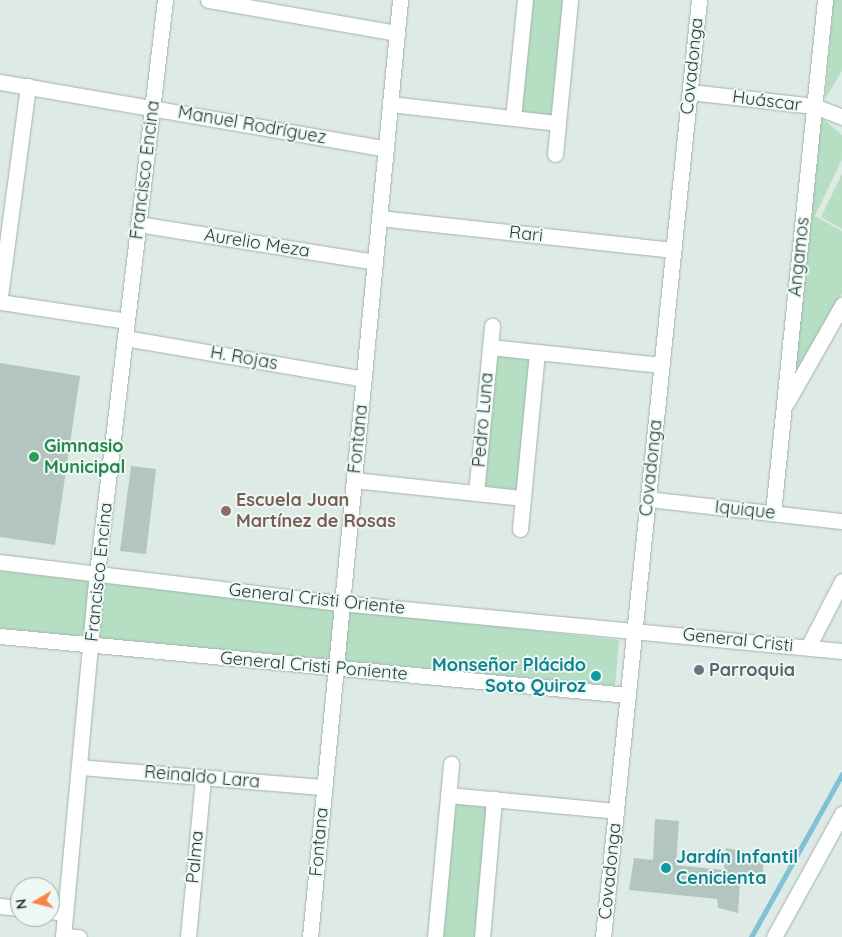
<!DOCTYPE html>
<meta charset="utf-8">
<style>
body{margin:0}
#map{position:relative;width:842px;height:937px;overflow:hidden;background:#deeae6;font-family:Quicksand,sans-serif}
div>[style]{position:absolute}
.green>*{inset:0;background:#b5dec3}
.stream>*{height:5px;margin:-2.5px;padding:0 2.5px;transform-origin:2.5px;border-radius:2.5px;background:#81c1d4}
.building>*{inset:0;background:#b3c5bf}
.roads{filter:drop-shadow(0 0 1px #a1b2ad) drop-shadow(0 0 1px #a1b2ad)}
.minor>*{height:15px;margin:-7.5px;padding:0 7.5px;transform-origin:7.5px;border-radius:7.5px;background:#fff}
.dots>*{width:14px;height:14px;translate:-50% -50%;box-sizing:border-box;border:2px solid #eef7f3;border-radius:50%}
span{translate:-50% -50%;white-space:nowrap;text-align:center;line-height:1.15;-webkit-text-stroke:4px #eef7f3;paint-order:stroke}
.street-label{font-size:18px;color:#1e3b35}
.leisure-label{font-size:18px;color:#27864d;font-weight:700}
.left{translate:0 -50%;text-align:left}
.education-label{font-size:18px;color:#785e54;font-weight:700}
.culture-label{font-size:18px;color:#0d838f;font-weight:700}
.right{translate:-100% -50%;text-align:right}
.worship-label{font-size:18px;color:#5b616d;font-weight:700}
.north{position:absolute;left:10px;top:877px;width:50px;height:50px;box-sizing:border-box;background:#eef7f3;border:1px solid #9baca7;border-radius:50%;rotate:262deg;font-size:14px;font-weight:700;line-height:20px;text-align:center;color:#1e3b35}
.north::after{content:'';display:block;margin:auto;width:18px;height:22px;background:#fb844b;clip-path:polygon(50% 0,100% 100%,50% 72%,0 100%)}
</style>
<div id="map">
<div class="green">
<i style="clip-path:polygon(531px 0,563px 0,551px 117px,521px 113px)"></i>
<i style="clip-path:polygon(833px 0,842px 0,842px 71px,825px 99px)"></i>
<i style="clip-path:polygon(818px 115px,842px 135px,842px 159px,815px 216px,842px 231px,842px 293px,790px 386px)"></i>
<i style="clip-path:polygon(842px 174px,842px 229px,821px 217px)"></i>
<i style="clip-path:polygon(496px 353px,530px 358px,517px 490px,483px 486px)"></i>
<i style="clip-path:polygon(0 571px,619px 640px,615px 686px,0 629px)"></i>
<i style="clip-path:polygon(451px 799px,490px 803px,477px 937px,440px 937px)"></i>
</div>
<div class="stream">
<i style="left:751px;top:937px;width:187px;rotate:-60.8deg"></i>
</div>
<div class="building">
<i style="clip-path:polygon(0 363px,80px 376px,55px 545px,0 537px)"></i>
<i style="clip-path:polygon(131px 466px,156px 469px,146px 554px,120px 551px)"></i>
<i style="clip-path:polygon(655px 819px,679px 821px,676px 865px,724px 870px,726px 848px,764px 855px,762px 885px,740px 882px,738px 913px,718px 908px,717px 899px,629px 890px,634px 858px,653px 860px)"></i>
</div>
<div class="roads">
<div class="minor">
<i style="left:208px;top:0;width:192px;rotate:9.9deg"></i>
<i style="left:0;top:82px;width:392px;rotate:9.8deg"></i>
<i style="left:690px;top:92px;width:125px;rotate:6.4deg"></i>
<i style="left:814px;top:106px;width:30px;rotate:21deg"></i>
<i style="left:390px;top:104px;width:169px;rotate:6.5deg"></i>
<i style="left:513px;top:118px;width:119px;rotate:-84.2deg"></i>
<i style="left:555px;top:154px;width:155px;rotate:-84.4deg"></i>
<i style="left:379px;top:218px;width:296px;rotate:6.2deg"></i>
<i style="left:138px;top:224px;width:240px;rotate:9.1deg"></i>
<i style="left:0;top:296px;width:212px;rotate:-82.4deg"></i>
<i style="left:0;top:302px;width:128px;rotate:8.5deg"></i>
<i style="left:125px;top:338px;width:242px;rotate:9.7deg"></i>
<i style="left:490px;top:347px;width:172px;rotate:6deg"></i>
<i style="left:787px;top:402px;width:112px;rotate:-60.4deg"></i>
<i style="left:354px;top:480px;width:170px;rotate:6.1deg"></i>
<i style="left:476px;top:493px;width:168px;rotate:-84.5deg"></i>
<i style="left:648px;top:499px;width:195px;rotate:6.5deg"></i>
<i style="left:773px;top:513px;width:516px;rotate:-84.21deg"></i>
<i style="left:520px;top:529px;width:178px;rotate:-84.5deg"></i>
<i style="left:0;top:562px;width:343px;rotate:6.9deg"></i>
<i style="left:341px;top:603px;width:503px;rotate:5.47deg"></i>
<i style="left:0;top:636px;width:631px;rotate:5.37deg"></i>
<i style="left:808px;top:647px;width:74px;rotate:-62.7deg"></i>
<i style="left:79px;top:767px;width:246px;rotate:4.7deg"></i>
<i style="left:448px;top:795px;width:169px;rotate:5.4deg"></i>
<i style="left:0;top:906px;width:20px;rotate:6deg"></i>
<i style="left:50px;top:911px;width:15px;rotate:8deg"></i>
<i style="left:63px;top:936px;width:16px;rotate:4deg"></i>
<i style="left:63px;top:937px;width:366px;rotate:-84.7deg"></i>
<i style="left:97px;top:573px;width:577px;rotate:-83.23deg"></i>
<i style="left:188px;top:937px;width:161px;rotate:-84.6deg"></i>
<i style="left:310px;top:937px;width:941px;rotate:-84.51deg"></i>
<i style="left:435px;top:937px;width:174px;rotate:-84.7deg"></i>
<i style="left:482px;top:937px;width:139px;rotate:-85deg"></i>
<i style="left:603px;top:937px;width:942px;rotate:-84.15deg"></i>
<i style="left:774px;top:937px;width:141px;rotate:-61.1deg"></i>
</div>
</div>
<div class="dots">
<i style="left:34px;top:457px;background:#2e9e5b"></i>
<i style="left:226px;top:511px;background:#8d6e63"></i>
<i style="left:699px;top:670px;background:#6b7280"></i>
<i style="left:596px;top:676px;background:#0f9aa8"></i>
<i style="left:666px;top:868px;background:#0f9aa8"></i>
</div>
<div class="street-label">
<span style="left:692px;top:66px;rotate:-84deg">Covadonga</span>
<span style="left:767px;top:101px;rotate:7deg">Huáscar</span>
<span style="left:252px;top:125px;rotate:10deg">Manuel Rodríguez</span>
<span style="left:145px;top:170px;rotate:-83deg">Francisco Encina</span>
<span style="left:526px;top:234px;rotate:6deg">Rari</span>
<span style="left:257px;top:243px;rotate:9deg">Aurelio Meza</span>
<span style="left:799px;top:257px;rotate:-84deg">Angamos</span>
<span style="left:244px;top:358px;rotate:10deg">H. Rojas</span>
<span style="left:483px;top:420px;rotate:-85deg">Pedro Luna</span>
<span style="left:358px;top:439px;rotate:-84deg">Fontana</span>
<span style="left:651px;top:468px;rotate:-84deg">Covadonga</span>
<span style="left:745px;top:510px;rotate:6deg">Iquique</span>
<span style="left:99px;top:572px;rotate:-84deg">Francisco Encina</span>
<span style="left:317px;top:599px;rotate:6deg">General Cristi Oriente</span>
<span style="left:738px;top:640px;rotate:6deg">General Cristi</span>
<span style="left:314px;top:666px;rotate:5deg">General Cristi Poniente</span>
<span style="left:202px;top:777px;rotate:5deg">Reinaldo Lara</span>
<span style="left:319px;top:842px;rotate:-85deg">Fontana</span>
<span style="left:195px;top:857px;rotate:-85deg">Palma</span>
<span style="left:610px;top:871px;rotate:-84deg">Covadonga</span>
</div>
<div class="leisure-label">
<span class="left" style="left:44px;top:457px">Gimnasio<br>Municipal</span>
</div>
<div class="education-label">
<span class="left" style="left:236px;top:511px">Escuela Juan<br>Martínez de Rosas</span>
</div>
<div class="culture-label">
<span class="right" style="left:586px;top:676px">Monseñor Plácido<br>Soto Quiroz</span>
<span class="left" style="left:676px;top:868px">Jardín Infantil<br>Cenicienta</span>
</div>
<div class="worship-label">
<span class="left" style="left:709px;top:670px">Parroquia</span>
</div>
<div class="north">N</div>
</div>
